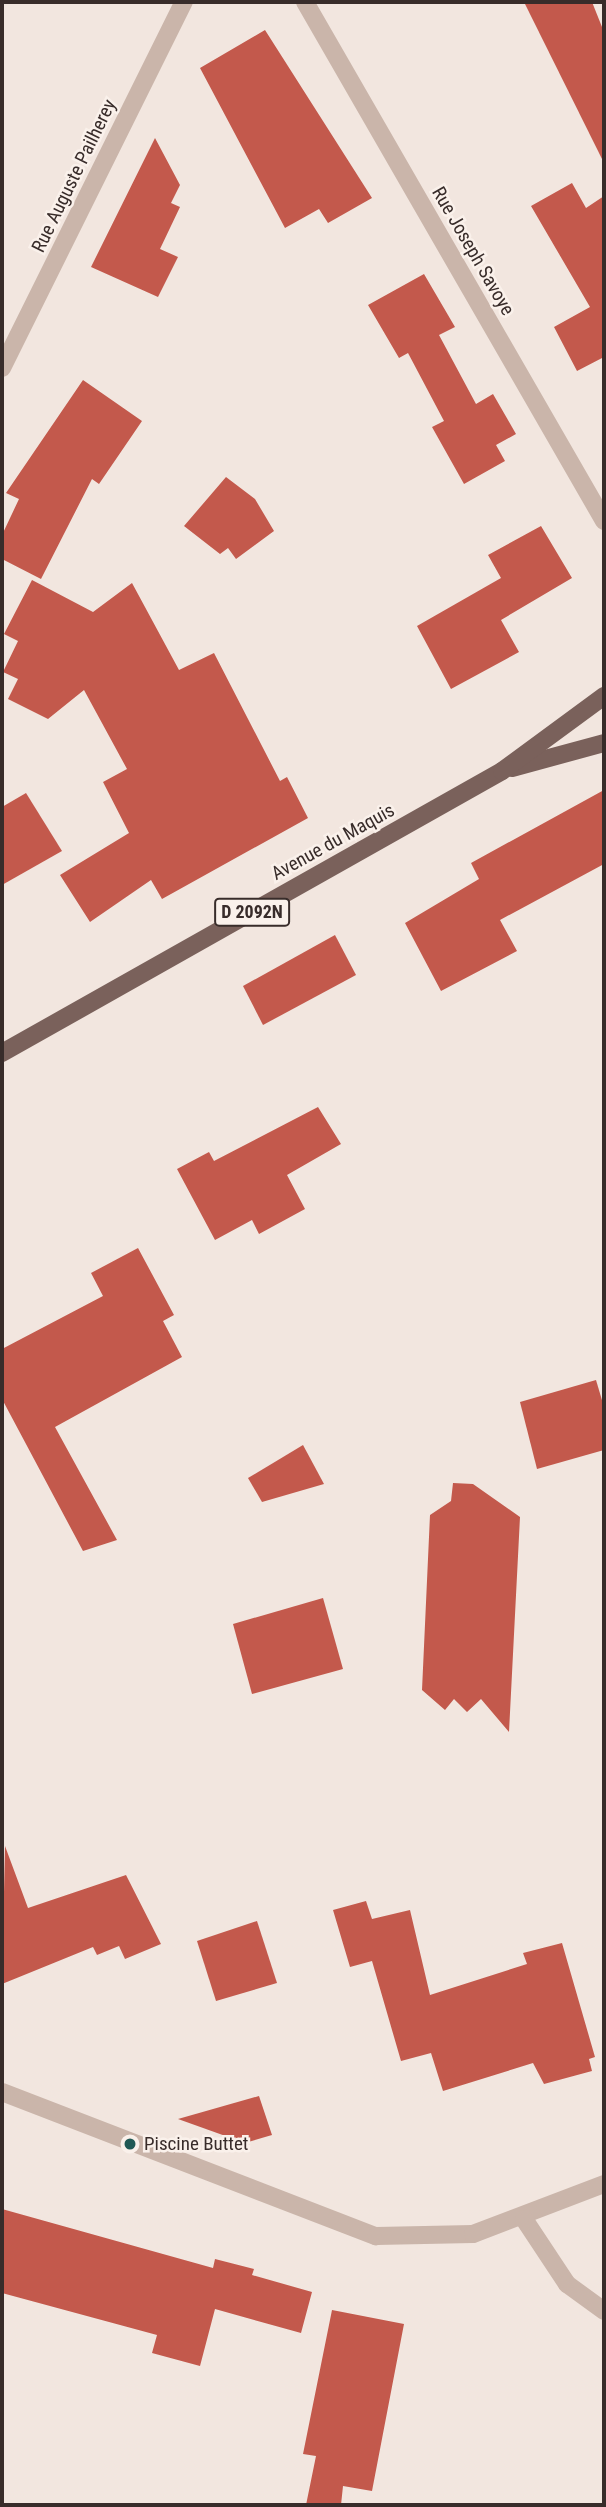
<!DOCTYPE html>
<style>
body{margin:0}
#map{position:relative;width:606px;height:2507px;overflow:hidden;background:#f2e6df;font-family:"Roboto Condensed",sans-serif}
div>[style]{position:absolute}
.building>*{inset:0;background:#c3594c}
.minor>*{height:18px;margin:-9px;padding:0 9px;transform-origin:9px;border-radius:9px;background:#cab5aa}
.major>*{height:18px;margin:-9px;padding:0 9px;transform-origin:9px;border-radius:9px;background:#7a615b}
.dots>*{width:19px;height:19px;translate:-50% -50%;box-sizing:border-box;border:4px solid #faf1eb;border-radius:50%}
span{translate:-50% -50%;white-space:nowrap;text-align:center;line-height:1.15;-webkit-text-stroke:5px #faf1eb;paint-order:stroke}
.shield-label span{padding:2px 5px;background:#faf1eb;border:2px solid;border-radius:5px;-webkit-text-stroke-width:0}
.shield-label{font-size:18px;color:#382c2a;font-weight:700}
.street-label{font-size:19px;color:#382c2a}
.poi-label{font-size:19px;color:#382c2a}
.left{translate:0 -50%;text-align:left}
.frame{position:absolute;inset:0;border:4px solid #382c2a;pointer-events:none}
</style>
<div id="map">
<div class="building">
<i style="clip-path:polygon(524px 2px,592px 2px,604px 32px,604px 163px)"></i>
<i style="clip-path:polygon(265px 30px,372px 198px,328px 223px,319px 209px,285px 228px,200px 68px)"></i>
<i style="clip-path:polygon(155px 138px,180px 185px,171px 203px,180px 207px,160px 249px,178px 257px,158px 297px,91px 267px)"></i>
<i style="clip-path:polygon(572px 183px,586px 208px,604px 196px,604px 357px,577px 371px,554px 327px,590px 307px,531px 206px)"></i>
<i style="clip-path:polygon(424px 274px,455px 327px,439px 335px,476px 404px,493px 394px,516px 434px,496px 445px,505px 461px,464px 484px,432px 427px,444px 421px,408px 353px,399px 358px,368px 305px)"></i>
<i style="clip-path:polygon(83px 380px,142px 421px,99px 484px,92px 479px,41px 579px,2px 559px,2px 535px,19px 499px,6px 493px)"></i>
<i style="clip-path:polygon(226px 477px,255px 499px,274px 531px,236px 559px,228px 548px,220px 554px,184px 526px)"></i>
<i style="clip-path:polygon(541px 526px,572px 578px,501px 620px,519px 652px,451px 689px,417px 626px,501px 578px,488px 555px)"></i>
<i style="clip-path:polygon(32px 580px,93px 612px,132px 583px,179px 670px,214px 653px,280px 781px,287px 777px,308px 818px,162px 899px,151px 880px,90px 922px,60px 875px,129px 833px,103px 782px,127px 769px,84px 690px,48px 719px,8px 699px,18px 679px,3px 672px,18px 641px,4px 634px)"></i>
<i style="clip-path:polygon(604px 790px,604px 864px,500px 920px,517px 951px,441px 991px,405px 923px,479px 879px,471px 863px)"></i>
<i style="clip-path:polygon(26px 793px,62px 851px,2px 885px,2px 807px)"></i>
<i style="clip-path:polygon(335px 935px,356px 975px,263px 1025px,243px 986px)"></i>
<i style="clip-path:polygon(318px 1107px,341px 1144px,287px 1175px,305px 1209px,259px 1234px,252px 1220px,215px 1240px,177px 1169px,209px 1152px,214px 1161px)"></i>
<i style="clip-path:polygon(138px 1248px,174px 1315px,163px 1321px,182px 1357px,55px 1427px,117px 1540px,83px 1551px,2px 1399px,2px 1349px,103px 1296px,91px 1273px)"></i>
<i style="clip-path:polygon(596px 1380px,604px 1407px,604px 1450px,537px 1469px,520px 1402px)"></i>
<i style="clip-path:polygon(303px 1445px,324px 1484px,262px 1502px,248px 1478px)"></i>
<i style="clip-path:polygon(453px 1483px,473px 1484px,520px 1517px,509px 1732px,481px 1699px,467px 1712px,454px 1699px,445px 1710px,422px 1690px,430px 1515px,451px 1501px)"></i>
<i style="clip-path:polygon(323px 1598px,343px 1669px,252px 1694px,233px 1624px)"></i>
<i style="clip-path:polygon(5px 1846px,28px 1908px,126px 1875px,161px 1944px,125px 1959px,119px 1946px,97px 1955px,93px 1947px,2px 1984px)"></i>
<i style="clip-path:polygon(366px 1901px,372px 1919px,410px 1910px,430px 1995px,527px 1964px,523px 1953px,562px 1943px,595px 2057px,589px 2059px,592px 2071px,544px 2084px,533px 2063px,443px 2091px,431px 2053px,401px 2061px,372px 1961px,350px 1967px,333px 1910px)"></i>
<i style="clip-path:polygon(257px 1921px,277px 1983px,216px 2001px,197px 1941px)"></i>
<i style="clip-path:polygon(259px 2096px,272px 2135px,245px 2143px,178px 2119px)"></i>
<i style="clip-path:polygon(2px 2209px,213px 2268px,215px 2259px,254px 2269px,252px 2275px,312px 2292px,301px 2333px,215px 2309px,200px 2366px,152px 2353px,157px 2335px,2px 2293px)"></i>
<i style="clip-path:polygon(332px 2310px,404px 2324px,372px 2491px,343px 2486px,341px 2505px,306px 2505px,316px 2456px,303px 2454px)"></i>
</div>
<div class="minor">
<i style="left:305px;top:2px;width:599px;rotate:60.05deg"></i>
<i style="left:2px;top:368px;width:409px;rotate:-63.6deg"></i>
<i style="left:2px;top:2092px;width:401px;rotate:21.1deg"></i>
<i style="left:376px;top:2236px;width:97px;rotate:-1.2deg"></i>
<i style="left:473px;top:2234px;width:140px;rotate:-20.9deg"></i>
<i style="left:524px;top:2219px;width:78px;rotate:56.5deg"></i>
<i style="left:567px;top:2284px;width:46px;rotate:36.1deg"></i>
</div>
<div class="major">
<i style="left:512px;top:768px;width:95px;rotate:-15.2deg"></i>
<i style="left:2px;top:1053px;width:574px;rotate:-29.42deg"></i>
<i style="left:502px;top:771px;width:127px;rotate:-36.3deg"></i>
</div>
<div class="dots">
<i style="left:130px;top:2144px;background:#205955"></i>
</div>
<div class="shield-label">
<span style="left:252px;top:912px">D 2092N</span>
</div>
<div class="street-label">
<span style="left:74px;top:176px;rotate:-64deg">Rue Auguste Pailherey</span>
<span style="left:473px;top:251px;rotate:60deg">Rue Joseph Savoye</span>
<span style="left:333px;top:842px;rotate:-29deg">Avenue du Maquis</span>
</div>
<div class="poi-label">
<span class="left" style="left:144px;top:2144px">Piscine Buttet</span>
</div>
<div class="frame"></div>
</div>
